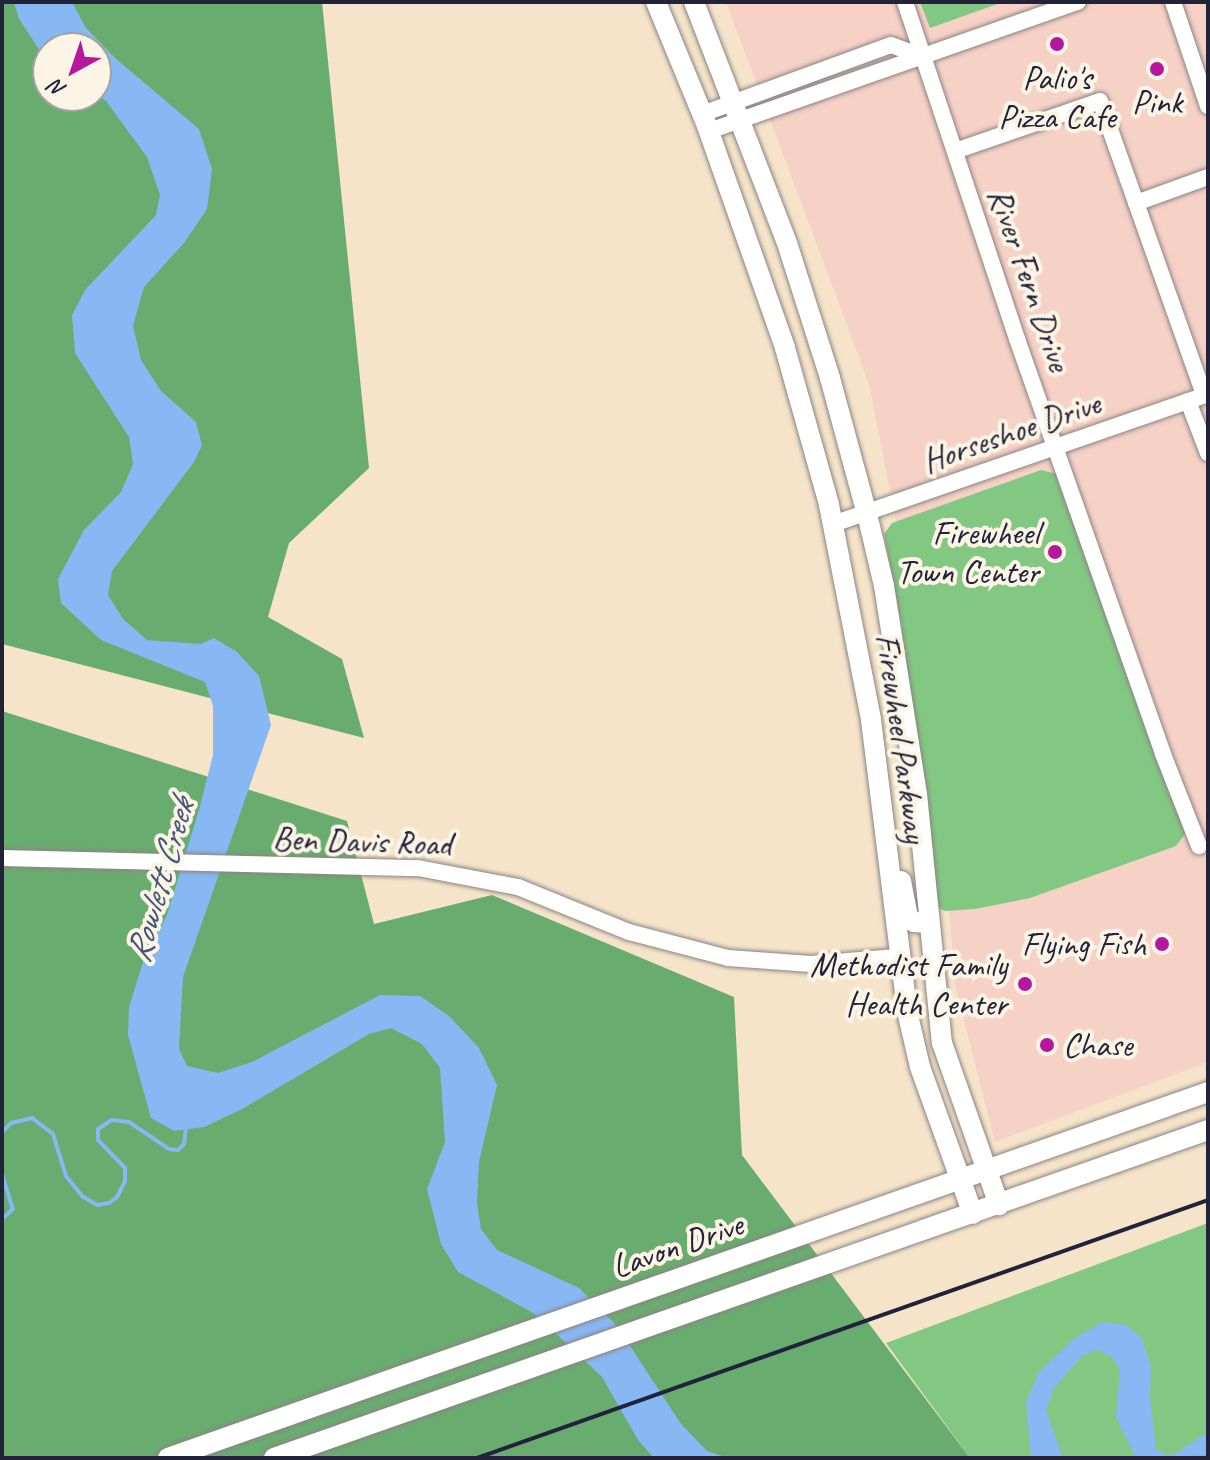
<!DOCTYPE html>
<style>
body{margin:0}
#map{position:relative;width:1210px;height:1460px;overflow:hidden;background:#f6e4ca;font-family:Caveat,sans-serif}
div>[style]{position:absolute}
.built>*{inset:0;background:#f6d1c5}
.green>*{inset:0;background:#82c882}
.forest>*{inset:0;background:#69ac70}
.water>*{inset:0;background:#87b8f3}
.stream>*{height:4px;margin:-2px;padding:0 2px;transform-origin:2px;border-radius:2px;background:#87b8f3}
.roads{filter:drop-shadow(0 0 2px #8c8382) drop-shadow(0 0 2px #8c8382)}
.minor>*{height:16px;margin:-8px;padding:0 8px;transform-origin:8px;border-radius:8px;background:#fff}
.major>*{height:20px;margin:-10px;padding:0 10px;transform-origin:10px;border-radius:10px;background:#fff}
.rail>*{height:4px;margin:-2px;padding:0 2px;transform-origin:2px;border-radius:2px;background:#22223b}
.dots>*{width:22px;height:22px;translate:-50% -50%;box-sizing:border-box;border:4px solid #fcf5e5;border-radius:50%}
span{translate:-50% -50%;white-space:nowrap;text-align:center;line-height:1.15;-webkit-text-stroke:8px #fcf5e5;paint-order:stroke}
.poi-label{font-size:34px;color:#22223b}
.right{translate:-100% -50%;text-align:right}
.left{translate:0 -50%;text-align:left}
.street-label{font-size:34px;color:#22223b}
.water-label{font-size:36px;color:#45567b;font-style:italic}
.frame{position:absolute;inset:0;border:4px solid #22223b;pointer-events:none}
.north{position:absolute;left:32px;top:32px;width:80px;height:80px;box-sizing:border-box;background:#fcf5e5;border:2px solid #a5a1a1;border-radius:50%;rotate:220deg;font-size:22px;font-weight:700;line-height:32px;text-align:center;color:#22223b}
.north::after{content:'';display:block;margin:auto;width:28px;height:36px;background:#b5179e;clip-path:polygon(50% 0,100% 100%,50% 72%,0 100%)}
</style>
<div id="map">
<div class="built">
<i style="clip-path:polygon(726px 2px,1208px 2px,1208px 1062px,995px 1142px,955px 985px,935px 721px,869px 384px)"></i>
</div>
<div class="green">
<i style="clip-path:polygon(920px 2px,1003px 2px,930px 28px)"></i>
<i style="clip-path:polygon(1041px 470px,1057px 474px,1185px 834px,1176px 846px,1030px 898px,975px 909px,945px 911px,937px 907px,905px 684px,902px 628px,884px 534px,892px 523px)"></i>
<i style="clip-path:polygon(1208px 1223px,1208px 1458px,970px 1458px,886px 1343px)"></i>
</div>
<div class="forest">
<i style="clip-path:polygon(evenodd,2px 2px,322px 2px,369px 468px,289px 543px,268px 617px,342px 659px,364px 738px,2px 644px,2px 2px,48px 48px,96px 48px,96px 96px,48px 96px,48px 48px)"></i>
<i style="clip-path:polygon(2px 711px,347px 821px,374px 924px,492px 895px,734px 997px,742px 1155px,970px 1458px,2px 1458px)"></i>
</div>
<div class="water">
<i style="clip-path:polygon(14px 2px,72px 2px,86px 28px,115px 58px,199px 129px,212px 169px,207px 209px,184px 243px,144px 287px,133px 326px,141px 360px,161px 391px,196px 422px,202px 445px,194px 462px,112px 571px,108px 595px,123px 619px,147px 640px,201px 644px,214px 638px,237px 652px,259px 676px,271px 725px,183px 977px,179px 1049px,187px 1066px,218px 1073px,252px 1062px,380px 995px,420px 996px,449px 1016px,479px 1048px,497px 1085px,479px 1162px,477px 1204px,481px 1229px,497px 1250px,579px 1288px,617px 1326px,681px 1424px,707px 1451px,728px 1458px,654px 1458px,638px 1440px,602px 1377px,535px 1314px,458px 1272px,441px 1244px,427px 1189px,445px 1142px,440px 1068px,422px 1044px,391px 1028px,369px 1034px,242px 1109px,204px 1127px,174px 1131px,151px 1118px,128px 1035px,129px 1007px,143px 962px,167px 915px,199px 810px,213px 755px,213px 706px,205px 682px,101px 640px,61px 603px,58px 579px,84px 530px,121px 492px,133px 464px,129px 437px,75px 353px,72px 315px,85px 290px,156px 215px,160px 195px,147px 157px,106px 101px,96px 94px,96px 48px,48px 48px,48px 63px,19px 19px)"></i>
<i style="clip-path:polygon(1102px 1322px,1126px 1325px,1142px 1339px,1151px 1366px,1150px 1397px,1156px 1449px,1166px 1455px,1175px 1454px,1208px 1432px,1208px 1455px,1136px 1458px,1116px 1417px,1120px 1369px,1111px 1356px,1097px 1350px,1082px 1356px,1054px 1388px,1046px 1410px,1063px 1458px,1031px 1458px,1026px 1402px,1039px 1372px,1074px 1339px)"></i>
</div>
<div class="stream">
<i style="left:2px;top:1132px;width:13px;rotate:-45deg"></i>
<i style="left:11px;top:1123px;width:22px;rotate:-13deg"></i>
<i style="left:32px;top:1118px;width:26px;rotate:37deg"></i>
<i style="left:53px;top:1134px;width:44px;rotate:72.8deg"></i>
<i style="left:66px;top:1176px;width:26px;rotate:51deg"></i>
<i style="left:82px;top:1196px;width:17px;rotate:31deg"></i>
<i style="left:97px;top:1205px;width:12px;rotate:-9deg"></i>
<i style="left:109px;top:1203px;width:10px;rotate:-37deg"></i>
<i style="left:117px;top:1197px;width:18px;rotate:-63deg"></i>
<i style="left:125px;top:1181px;width:13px;rotate:-90deg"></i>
<i style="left:125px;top:1168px;width:39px;rotate:-134deg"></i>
<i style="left:98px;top:1140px;width:11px;rotate:-90deg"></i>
<i style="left:98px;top:1129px;width:17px;rotate:-33deg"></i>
<i style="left:112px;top:1120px;width:17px;rotate:7deg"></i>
<i style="left:129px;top:1122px;width:48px;rotate:34deg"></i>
<i style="left:169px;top:1149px;width:9px;rotate:6deg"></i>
<i style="left:178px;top:1150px;width:8px;rotate:-45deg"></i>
<i style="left:184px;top:1144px;width:16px;rotate:-83deg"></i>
<i style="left:2px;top:1174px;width:37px;rotate:73deg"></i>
<i style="left:13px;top:1209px;width:15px;rotate:138deg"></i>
</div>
<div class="roads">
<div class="minor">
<i style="left:905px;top:2px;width:355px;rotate:71.6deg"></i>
<i style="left:1017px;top:339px;width:440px;rotate:70.6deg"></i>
<i style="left:1163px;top:754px;width:99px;rotate:68.6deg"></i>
<i style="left:1173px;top:2px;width:110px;rotate:71.4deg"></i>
<i style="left:702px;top:114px;width:201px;rotate:-20.1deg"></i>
<i style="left:891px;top:45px;width:35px;rotate:20deg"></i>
<i style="left:709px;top:131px;width:391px;rotate:-19.3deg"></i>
<i style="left:955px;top:151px;width:153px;rotate:-19deg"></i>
<i style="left:1100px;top:101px;width:312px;rotate:70.5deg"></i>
<i style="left:1136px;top:203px;width:77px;rotate:-19.9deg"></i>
<i style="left:1188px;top:401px;width:56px;rotate:69deg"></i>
<i style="left:833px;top:524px;width:397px;rotate:-19.1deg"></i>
<i style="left:2px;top:858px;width:416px;rotate:1.4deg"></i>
<i style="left:418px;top:868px;width:102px;rotate:10.8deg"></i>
<i style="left:518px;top:887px;width:120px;rotate:22.1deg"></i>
<i style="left:629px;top:932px;width:102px;rotate:14.7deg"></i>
<i style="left:728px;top:958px;width:83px;rotate:4.1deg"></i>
<i style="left:811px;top:964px;width:86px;rotate:-4.7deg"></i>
</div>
<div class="major">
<i style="left:656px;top:2px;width:134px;rotate:67.6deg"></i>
<i style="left:707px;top:126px;width:235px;rotate:70.6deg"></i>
<i style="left:785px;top:348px;width:163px;rotate:74.3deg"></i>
<i style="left:829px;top:505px;width:219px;rotate:78.9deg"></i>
<i style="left:871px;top:720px;width:293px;rotate:82.9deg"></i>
<i style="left:907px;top:1011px;width:57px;rotate:76.9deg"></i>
<i style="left:920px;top:1067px;width:156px;rotate:70.2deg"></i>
<i style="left:694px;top:2px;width:258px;rotate:68.9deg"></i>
<i style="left:787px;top:243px;width:142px;rotate:72.3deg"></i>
<i style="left:830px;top:378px;width:141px;rotate:74.8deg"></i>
<i style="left:867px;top:514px;width:74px;rotate:76.7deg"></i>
<i style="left:884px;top:586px;width:211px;rotate:81deg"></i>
<i style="left:917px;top:794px;width:250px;rotate:84.3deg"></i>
<i style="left:942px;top:1043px;width:172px;rotate:70.6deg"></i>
<i style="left:901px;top:881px;width:37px;rotate:79deg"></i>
<i style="left:908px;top:917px;width:8px;rotate:40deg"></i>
<i style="left:914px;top:922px;width:14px;rotate:4deg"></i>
<i style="left:168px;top:1458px;width:1103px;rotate:-19.39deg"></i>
<i style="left:274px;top:1458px;width:990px;rotate:-19.35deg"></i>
</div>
</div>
<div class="rail">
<i style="left:477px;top:1458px;width:775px;rotate:-19.44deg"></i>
</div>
<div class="dots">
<i style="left:1057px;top:44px;background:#b5179e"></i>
<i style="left:1157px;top:69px;background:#b5179e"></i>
<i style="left:1055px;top:552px;background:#b5179e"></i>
<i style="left:1162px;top:944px;background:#b5179e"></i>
<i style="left:1025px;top:984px;background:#b5179e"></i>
<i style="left:1047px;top:1045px;background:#b5179e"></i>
</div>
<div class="poi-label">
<span style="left:1057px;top:97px">Palio's<br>Pizza Cafe</span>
<span style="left:1157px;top:102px">Pink</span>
<span class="right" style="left:1039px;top:552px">Firewheel<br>Town Center</span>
<span class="right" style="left:1146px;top:944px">Flying Fish</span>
<span class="right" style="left:1007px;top:984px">Methodist Family<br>Health Center</span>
<span class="left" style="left:1063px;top:1045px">Chase</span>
</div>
<div class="street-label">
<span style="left:1030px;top:279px;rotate:71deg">River Fern Drive</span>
<span style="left:1011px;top:432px;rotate:-19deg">Horseshoe Drive</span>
<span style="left:902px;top:738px;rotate:82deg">Firewheel Parkway</span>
<span style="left:362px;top:841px;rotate:2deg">Ben Davis Road</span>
<span style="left:677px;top:1245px;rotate:-19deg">Lavon Drive</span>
</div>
<div class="water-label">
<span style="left:160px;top:881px;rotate:-74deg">Rowlett Creek</span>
</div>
<div class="frame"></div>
<div class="north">N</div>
</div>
